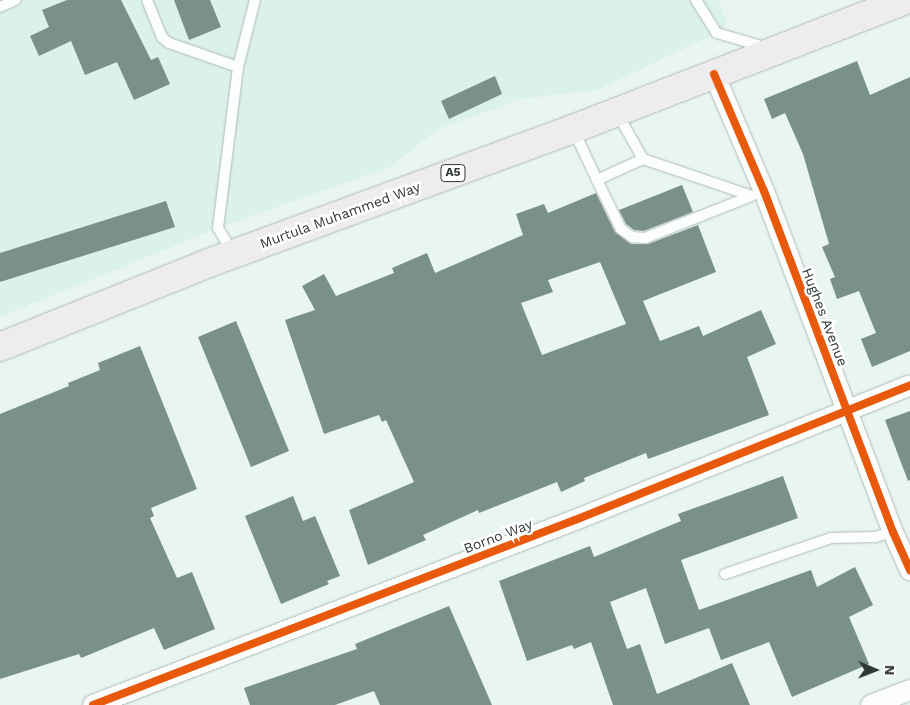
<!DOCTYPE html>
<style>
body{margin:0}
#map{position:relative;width:910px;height:705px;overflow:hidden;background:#e9f5f0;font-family:"Work Sans",sans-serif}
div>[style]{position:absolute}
.built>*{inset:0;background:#daf2e8}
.building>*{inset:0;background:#7a908a}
.roads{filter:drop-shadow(0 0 1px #b0bbb6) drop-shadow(0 0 1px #b0bbb6)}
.service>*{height:10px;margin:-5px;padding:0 5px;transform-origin:5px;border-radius:5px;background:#fcfefd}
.minor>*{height:20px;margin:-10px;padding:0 10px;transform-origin:10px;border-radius:10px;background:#fcfefd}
.primary>*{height:28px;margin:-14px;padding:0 14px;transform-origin:14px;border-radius:14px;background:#eeecee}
.cycleway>*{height:8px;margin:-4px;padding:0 4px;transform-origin:4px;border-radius:4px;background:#e8590c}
span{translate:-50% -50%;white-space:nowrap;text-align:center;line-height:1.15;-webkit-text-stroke:5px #fff;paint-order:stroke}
.shield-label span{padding:1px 4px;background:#fff;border:1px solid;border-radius:4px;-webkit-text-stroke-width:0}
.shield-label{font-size:12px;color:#2f3834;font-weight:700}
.street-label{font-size:14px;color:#2f3834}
.north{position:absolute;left:850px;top:645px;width:50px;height:50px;-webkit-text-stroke:4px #fff;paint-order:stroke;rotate:91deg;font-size:14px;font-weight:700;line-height:20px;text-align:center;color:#2f3834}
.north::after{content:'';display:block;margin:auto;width:18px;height:22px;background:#2f3834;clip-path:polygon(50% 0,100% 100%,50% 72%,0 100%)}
</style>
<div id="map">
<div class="built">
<i style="clip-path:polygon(0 0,718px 0,727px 24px,717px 33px,597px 90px,521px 99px,440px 128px,390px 167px,218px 228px,0 317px)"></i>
</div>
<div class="building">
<i style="clip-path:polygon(67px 0,121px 0,151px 60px,158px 57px,170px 84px,134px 100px,117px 62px,85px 75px,71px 41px,39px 56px,30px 36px,49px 27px,42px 10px)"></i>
<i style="clip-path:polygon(174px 0,210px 0,221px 27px,189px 40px)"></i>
<i style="clip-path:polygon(857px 61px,870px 95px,910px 77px,910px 351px,872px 367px,861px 339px,876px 333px,859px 291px,837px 299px,830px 279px,835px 277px,822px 247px,829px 244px,803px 154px,785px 113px,772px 119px,764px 99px)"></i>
<i style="clip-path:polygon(495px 76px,502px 94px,449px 119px,441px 101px)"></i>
<i style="clip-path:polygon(682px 185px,693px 212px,644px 231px,634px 230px,626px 224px,619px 210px)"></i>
<i style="clip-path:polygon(evenodd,596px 193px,615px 232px,631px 244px,648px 244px,698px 225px,716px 272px,643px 301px,660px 341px,699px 326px,703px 336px,761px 310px,776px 344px,747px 357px,769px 415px,648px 459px,646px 453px,584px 478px,585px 481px,561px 492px,557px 482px,479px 513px,478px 510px,423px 535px,426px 540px,368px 565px,349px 510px,414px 482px,386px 420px,382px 422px,379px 415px,324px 434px,285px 320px,315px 310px,302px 286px,324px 274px,336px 296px,394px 273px,392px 268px,427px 253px,435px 273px,523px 235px,516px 214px,544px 204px,548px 213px,596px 193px,600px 262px,626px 324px,542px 355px,521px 303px,553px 292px,548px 280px,600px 262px)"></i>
<i style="clip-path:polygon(166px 201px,175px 227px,0 282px,0 253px)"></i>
<i style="clip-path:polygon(236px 321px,289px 451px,251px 467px,198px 337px)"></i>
<i style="clip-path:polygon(140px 346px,197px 489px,151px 508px,154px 516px,150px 518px,177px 578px,192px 572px,215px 629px,164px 650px,154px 628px,81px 658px,79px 654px,0 679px,0 414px,69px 386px,68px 383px,100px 370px,98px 363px)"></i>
<i style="clip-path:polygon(910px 411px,910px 480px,908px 481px,885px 420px)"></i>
<i style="clip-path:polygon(783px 476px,798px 518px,681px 560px,699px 610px,811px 570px,817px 587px,855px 567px,873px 605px,849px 617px,869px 664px,792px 697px,769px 642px,721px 660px,709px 628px,665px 644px,646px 588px,610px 602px,627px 649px,640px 644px,657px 694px,732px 663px,750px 705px,613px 705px,591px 642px,574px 649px,572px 645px,527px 661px,499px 581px,590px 546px,594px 557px,681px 521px,678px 514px)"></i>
<i style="clip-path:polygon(293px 496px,303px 521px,315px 516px,340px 576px,327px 581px,329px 584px,281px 604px,245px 516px)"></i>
<i style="clip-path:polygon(449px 606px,492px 705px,380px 705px,374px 691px,335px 705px,250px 705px,244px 688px,357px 649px,355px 644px)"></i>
</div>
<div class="roads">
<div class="service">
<i style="left:147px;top:0;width:40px;rotate:68deg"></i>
<i style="left:162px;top:37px;width:9px;rotate:41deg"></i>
<i style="left:169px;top:43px;width:73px;rotate:19.2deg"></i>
<i style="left:696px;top:0;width:39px;rotate:58deg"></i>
<i style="left:717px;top:33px;width:53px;rotate:16.4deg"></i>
<i style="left:0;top:7px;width:17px;rotate:-24deg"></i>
<i style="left:617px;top:113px;width:53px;rotate:60.5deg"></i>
<i style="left:643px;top:159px;width:115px;rotate:18.7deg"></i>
<i style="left:573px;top:129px;width:56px;rotate:64.8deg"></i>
<i style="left:643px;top:159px;width:51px;rotate:155.5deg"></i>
<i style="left:597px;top:180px;width:55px;rotate:63.9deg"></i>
<i style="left:621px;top:229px;width:14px;rotate:36deg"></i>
<i style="left:632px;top:237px;width:13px;rotate:4deg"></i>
<i style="left:645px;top:238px;width:112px;rotate:-21.5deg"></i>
<i style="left:233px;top:253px;width:29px;rotate:-121deg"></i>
<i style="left:218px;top:228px;width:162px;rotate:-82.9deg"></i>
<i style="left:238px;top:67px;width:69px;rotate:-75.8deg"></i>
<i style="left:725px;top:574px;width:112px;rotate:-18.8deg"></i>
<i style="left:831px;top:538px;width:44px;rotate:-1.3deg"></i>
<i style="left:875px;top:537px;width:19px;rotate:-16deg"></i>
</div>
<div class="minor">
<i style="left:714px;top:74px;width:127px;rotate:66.9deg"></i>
<i style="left:764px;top:191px;width:365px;rotate:69.3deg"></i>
<i style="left:893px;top:532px;width:42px;rotate:65.9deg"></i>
<i style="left:93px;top:705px;width:516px;rotate:-21deg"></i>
<i style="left:575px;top:520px;width:361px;rotate:-21.9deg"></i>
<i style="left:871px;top:705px;width:42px;rotate:-21deg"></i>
</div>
<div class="primary">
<i style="left:0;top:347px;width:222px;rotate:-21.9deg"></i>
<i style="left:206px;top:264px;width:391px;rotate:-20.2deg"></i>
<i style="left:573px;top:129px;width:356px;rotate:-21.2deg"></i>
</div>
</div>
<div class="cycleway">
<i style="left:714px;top:74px;width:127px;rotate:66.9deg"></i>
<i style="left:764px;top:191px;width:365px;rotate:69.3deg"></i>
<i style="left:893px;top:532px;width:42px;rotate:65.9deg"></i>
<i style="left:93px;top:705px;width:516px;rotate:-21deg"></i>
<i style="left:575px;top:520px;width:361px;rotate:-21.9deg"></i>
</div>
<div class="shield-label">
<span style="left:453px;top:173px">A5</span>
</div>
<div class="street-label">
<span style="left:340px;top:215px;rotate:-20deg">Murtula Muhammed Way</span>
<span style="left:825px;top:317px;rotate:69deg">Hughes Avenue</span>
<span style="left:498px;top:536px;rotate:-21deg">Borno Way</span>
</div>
<div class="north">N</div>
</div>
